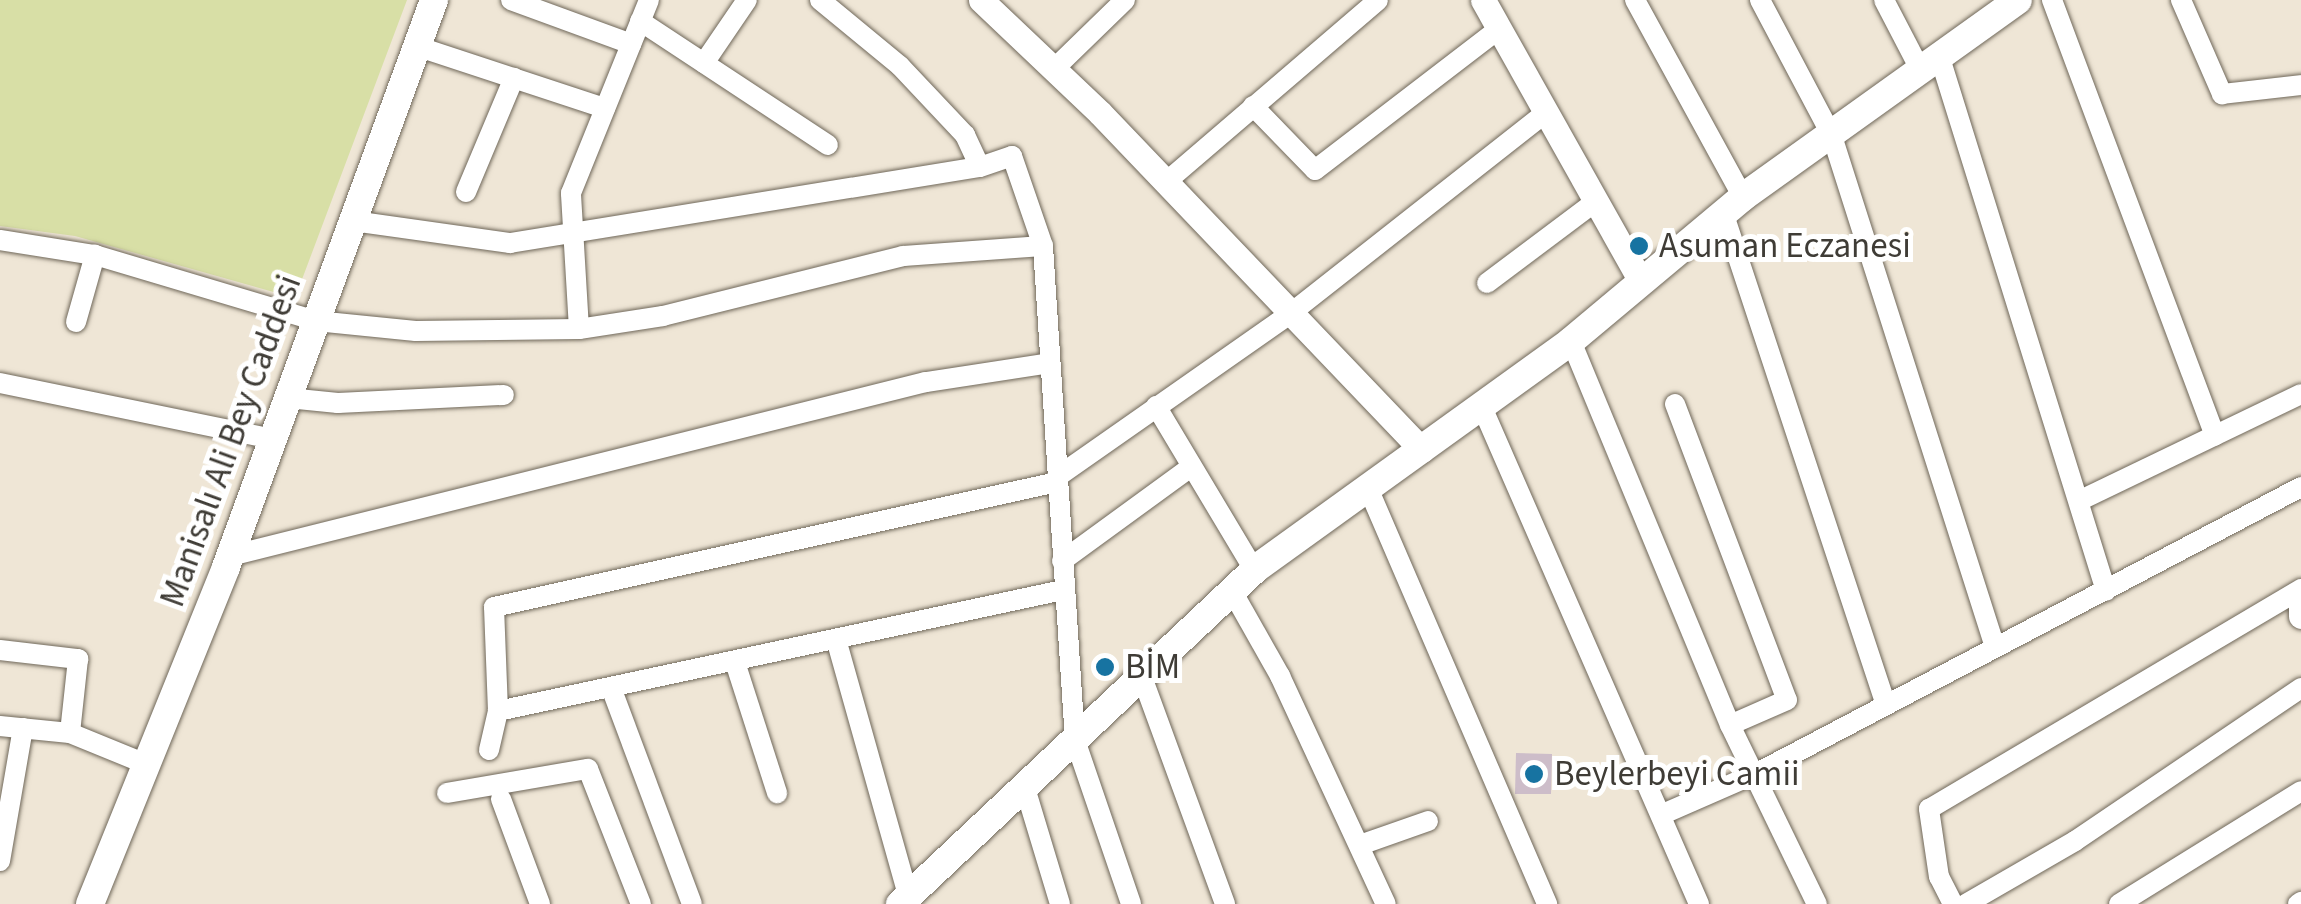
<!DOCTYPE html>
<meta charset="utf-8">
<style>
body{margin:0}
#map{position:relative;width:2301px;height:904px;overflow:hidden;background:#efe6d6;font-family:"Source Sans 3",sans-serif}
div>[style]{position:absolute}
.green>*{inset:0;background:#d8dfa6}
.building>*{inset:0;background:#cdbdc9}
.roads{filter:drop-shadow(0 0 2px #6f6759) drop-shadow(0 0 2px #6f6759)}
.minor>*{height:20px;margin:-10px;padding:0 10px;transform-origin:10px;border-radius:10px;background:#fff}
.tertiary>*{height:25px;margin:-12.5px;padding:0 12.5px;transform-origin:12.5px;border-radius:12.5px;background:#fff}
.secondary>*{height:28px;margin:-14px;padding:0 14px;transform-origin:14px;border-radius:14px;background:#fff}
.dots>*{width:28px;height:28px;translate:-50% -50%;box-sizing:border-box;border:5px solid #fff;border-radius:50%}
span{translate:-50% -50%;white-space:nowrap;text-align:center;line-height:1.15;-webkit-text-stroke:10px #fff;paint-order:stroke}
.poi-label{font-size:35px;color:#3f3c36}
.left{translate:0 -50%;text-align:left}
.street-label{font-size:35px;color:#3f3c36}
</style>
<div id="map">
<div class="green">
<i style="clip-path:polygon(0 0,407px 0,295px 298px,75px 236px,0 226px)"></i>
</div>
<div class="building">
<i style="clip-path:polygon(1516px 753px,1552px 754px,1551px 794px,1515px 794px)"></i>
</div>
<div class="roads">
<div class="minor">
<i style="left:511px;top:0;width:128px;rotate:20.1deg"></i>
<i style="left:820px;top:0;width:104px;rotate:39.5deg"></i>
<i style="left:900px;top:66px;width:95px;rotate:46.7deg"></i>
<i style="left:965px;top:135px;width:35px;rotate:65deg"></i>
<i style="left:1635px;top:0;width:225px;rotate:61.3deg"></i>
<i style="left:1760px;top:0;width:154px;rotate:62.1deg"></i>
<i style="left:1832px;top:136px;width:536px;rotate:72.31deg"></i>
<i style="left:1884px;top:0;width:80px;rotate:62.5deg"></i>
<i style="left:2052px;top:0;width:465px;rotate:69.5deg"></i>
<i style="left:2181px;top:0;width:103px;rotate:66.4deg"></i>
<i style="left:2222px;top:94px;width:80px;rotate:-6.5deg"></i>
<i style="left:640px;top:21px;width:225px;rotate:33.4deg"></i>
<i style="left:416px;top:46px;width:199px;rotate:18.2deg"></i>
<i style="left:1940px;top:58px;width:558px;rotate:72.7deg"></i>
<i style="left:704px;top:63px;width:76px;rotate:-55.7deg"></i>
<i style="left:1054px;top:69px;width:99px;rotate:-44.2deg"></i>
<i style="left:1253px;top:106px;width:89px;rotate:45.9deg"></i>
<i style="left:1315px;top:170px;width:232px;rotate:-37.5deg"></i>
<i style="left:1166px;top:182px;width:279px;rotate:-40.6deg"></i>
<i style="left:466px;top:192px;width:124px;rotate:-67.2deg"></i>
<i style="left:1723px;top:212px;width:516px;rotate:71.71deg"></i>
<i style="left:353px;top:221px;width:159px;rotate:8deg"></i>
<i style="left:510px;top:243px;width:476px;rotate:-9.2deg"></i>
<i style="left:980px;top:167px;width:34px;rotate:-19deg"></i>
<i style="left:1012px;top:156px;width:95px;rotate:71deg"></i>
<i style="left:1043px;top:246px;width:495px;rotate:86.3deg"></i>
<i style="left:1075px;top:740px;width:173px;rotate:71.1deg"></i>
<i style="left:0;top:240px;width:96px;rotate:9deg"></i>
<i style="left:95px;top:255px;width:231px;rotate:16.6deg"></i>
<i style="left:316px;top:321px;width:100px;rotate:5.7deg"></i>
<i style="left:416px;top:331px;width:163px;rotate:-0.7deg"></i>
<i style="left:579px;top:329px;width:85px;rotate:-8.8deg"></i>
<i style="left:663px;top:316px;width:247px;rotate:-14deg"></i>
<i style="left:903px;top:256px;width:140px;rotate:-4.1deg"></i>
<i style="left:1487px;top:283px;width:135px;rotate:-36.9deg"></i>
<i style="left:76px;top:322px;width:70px;rotate:-74.2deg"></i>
<i style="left:579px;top:329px;width:136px;rotate:-93.4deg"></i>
<i style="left:571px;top:193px;width:208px;rotate:-68deg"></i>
<i style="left:1571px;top:341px;width:416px;rotate:67.5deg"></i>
<i style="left:1730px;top:725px;width:199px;rotate:64.1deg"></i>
<i style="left:0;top:383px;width:279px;rotate:11.6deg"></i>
<i style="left:288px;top:398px;width:50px;rotate:5.7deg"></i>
<i style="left:338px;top:403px;width:166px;rotate:-2.8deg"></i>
<i style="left:1675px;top:404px;width:316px;rotate:69.3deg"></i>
<i style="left:1787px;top:700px;width:62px;rotate:156.3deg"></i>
<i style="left:1156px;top:406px;width:191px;rotate:59.1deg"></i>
<i style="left:1482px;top:407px;width:542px;rotate:66.41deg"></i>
<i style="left:1057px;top:477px;width:286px;rotate:-35deg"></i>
<i style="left:1291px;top:313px;width:325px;rotate:-38.2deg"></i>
<i style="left:1368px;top:488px;width:453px;rotate:66.7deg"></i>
<i style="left:2081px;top:500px;width:244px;rotate:-25.7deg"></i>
<i style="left:230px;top:556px;width:717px;rotate:-14.04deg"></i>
<i style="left:926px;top:382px;width:125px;rotate:-8.7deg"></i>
<i style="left:1062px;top:561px;width:160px;rotate:-36.1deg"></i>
<i style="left:1232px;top:591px;width:98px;rotate:60.5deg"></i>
<i style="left:1280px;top:676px;width:251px;rotate:65.1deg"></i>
<i style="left:836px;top:639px;width:267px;rotate:74.3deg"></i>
<i style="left:0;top:650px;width:79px;rotate:6.6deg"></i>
<i style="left:78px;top:659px;width:74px;rotate:96.2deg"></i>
<i style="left:735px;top:662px;width:138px;rotate:72.2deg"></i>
<i style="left:1142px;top:677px;width:242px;rotate:69.9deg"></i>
<i style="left:612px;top:690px;width:228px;rotate:69.5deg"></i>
<i style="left:498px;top:711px;width:578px;rotate:-12.09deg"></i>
<i style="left:0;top:726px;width:70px;rotate:5.7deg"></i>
<i style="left:70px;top:733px;width:82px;rotate:22.2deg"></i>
<i style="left:489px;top:750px;width:40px;rotate:-77deg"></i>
<i style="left:498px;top:711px;width:104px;rotate:-92.2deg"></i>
<i style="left:494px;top:607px;width:577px;rotate:-12.52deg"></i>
<i style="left:1025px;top:788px;width:121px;rotate:73.2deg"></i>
<i style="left:447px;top:793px;width:143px;rotate:-9.7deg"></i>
<i style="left:588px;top:769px;width:145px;rotate:68.6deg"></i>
<i style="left:501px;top:799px;width:112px;rotate:69.6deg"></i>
<i style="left:1663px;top:814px;width:103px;rotate:-23.6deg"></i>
<i style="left:1757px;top:773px;width:615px;rotate:-27.73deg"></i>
<i style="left:1360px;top:845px;width:72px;rotate:-19.4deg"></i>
<i style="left:0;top:861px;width:135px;rotate:-80.2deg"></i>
<i style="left:1953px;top:904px;width:30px;rotate:-117deg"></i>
<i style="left:1939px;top:877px;width:69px;rotate:-98.4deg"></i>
<i style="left:1929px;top:809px;width:432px;rotate:-30.6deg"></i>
<i style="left:1966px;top:904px;width:126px;rotate:-30deg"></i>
<i style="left:2075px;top:841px;width:273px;rotate:-34.1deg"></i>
<i style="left:2119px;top:904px;width:214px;rotate:-31.8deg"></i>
<i style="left:2298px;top:904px;width:4px;rotate:-34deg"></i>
</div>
<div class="tertiary">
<i style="left:981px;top:0;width:164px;rotate:43.5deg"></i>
<i style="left:1100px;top:113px;width:466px;rotate:46.3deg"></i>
<i style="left:1483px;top:0;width:322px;rotate:60.7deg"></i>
<i style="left:2301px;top:598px;width:18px;rotate:90deg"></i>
</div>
<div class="secondary">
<i style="left:90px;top:904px;width:363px;rotate:-68deg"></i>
<i style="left:226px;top:567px;width:604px;rotate:-69.85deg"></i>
<i style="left:900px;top:904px;width:487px;rotate:-43.3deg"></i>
<i style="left:1254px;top:570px;width:391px;rotate:-35.8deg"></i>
<i style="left:1571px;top:341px;width:224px;rotate:-39.9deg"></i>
<i style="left:1743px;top:197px;width:338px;rotate:-35.6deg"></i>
</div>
</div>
<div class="dots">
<i style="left:1639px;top:246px;background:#1773a1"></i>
<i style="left:1105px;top:667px;background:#1773a1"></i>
<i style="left:1534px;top:774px;background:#1773a1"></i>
</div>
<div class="poi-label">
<span class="left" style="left:1659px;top:246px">Asuman Eczanesi</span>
<span class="left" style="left:1125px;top:667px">BİM</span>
<span class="left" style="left:1554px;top:774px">Beylerbeyi Camii</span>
</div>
<div class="street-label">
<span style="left:231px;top:441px;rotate:-70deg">Manisalı Ali Bey Caddesi</span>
</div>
</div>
